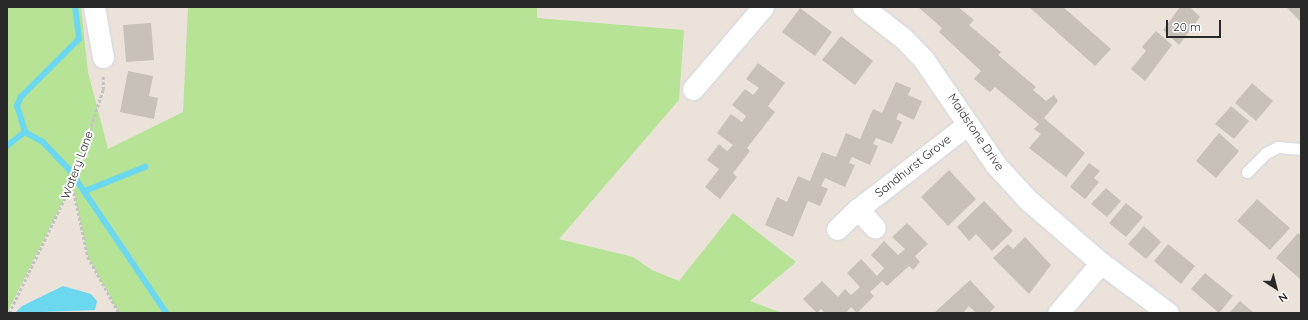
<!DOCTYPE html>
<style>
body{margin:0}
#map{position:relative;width:1308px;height:320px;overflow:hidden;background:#ebe3da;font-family:Quicksand,sans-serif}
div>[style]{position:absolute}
.green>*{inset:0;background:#b7e396}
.water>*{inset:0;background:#6cd8ef}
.stream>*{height:5.5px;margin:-2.75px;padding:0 2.75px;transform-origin:2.75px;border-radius:2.75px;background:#6cd8ef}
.building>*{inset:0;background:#c7c1b9}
.path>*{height:2.5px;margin-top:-1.25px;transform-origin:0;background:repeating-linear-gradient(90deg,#c3c3c3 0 3px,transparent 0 5px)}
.roads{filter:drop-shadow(0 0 1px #d0d5e2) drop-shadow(0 0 1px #d0d5e2)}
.service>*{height:11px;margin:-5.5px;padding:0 5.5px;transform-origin:5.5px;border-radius:5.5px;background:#fff}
.minor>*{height:21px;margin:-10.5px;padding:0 10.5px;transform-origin:10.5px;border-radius:10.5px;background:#fff}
span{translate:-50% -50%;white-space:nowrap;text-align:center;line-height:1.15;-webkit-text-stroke:4px #fff;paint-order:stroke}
.street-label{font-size:12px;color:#292929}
.frame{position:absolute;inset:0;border:8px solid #292929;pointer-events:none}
.north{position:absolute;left:1256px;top:268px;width:40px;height:40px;-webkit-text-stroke:3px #fff;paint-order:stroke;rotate:144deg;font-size:11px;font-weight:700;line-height:16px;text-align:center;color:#292929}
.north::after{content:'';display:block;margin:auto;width:14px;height:18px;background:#292929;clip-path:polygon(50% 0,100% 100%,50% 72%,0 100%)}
.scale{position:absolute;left:1166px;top:20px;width:55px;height:18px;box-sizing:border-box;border:2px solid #292929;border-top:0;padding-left:5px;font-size:12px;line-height:14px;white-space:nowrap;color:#292929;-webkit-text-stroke:3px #fff;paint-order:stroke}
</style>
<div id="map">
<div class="green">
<i style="clip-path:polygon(7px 7px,81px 7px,88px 72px,108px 149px,183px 112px,188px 7px,537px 7px,537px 18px,684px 30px,679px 100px,559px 239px,633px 257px,652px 270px,679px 281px,733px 213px,796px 262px,750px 301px,782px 313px,119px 313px,88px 257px,72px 183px,7px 313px)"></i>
</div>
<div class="water">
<i style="clip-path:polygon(63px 286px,91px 294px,97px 301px,95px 310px,15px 313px,22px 306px)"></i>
</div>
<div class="stream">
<i style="left:25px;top:132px;width:21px;rotate:29deg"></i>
<i style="left:43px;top:142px;width:39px;rotate:46deg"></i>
<i style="left:70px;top:170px;width:173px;rotate:55.9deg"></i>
<i style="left:7px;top:146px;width:23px;rotate:-38deg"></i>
<i style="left:25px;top:132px;width:27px;rotate:-107deg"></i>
<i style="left:17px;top:106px;width:10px;rotate:-66deg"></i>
<i style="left:21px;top:97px;width:82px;rotate:-45deg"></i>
<i style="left:79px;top:39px;width:32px;rotate:-97deg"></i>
<i style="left:85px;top:191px;width:65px;rotate:-21.8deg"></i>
</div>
<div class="building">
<i style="clip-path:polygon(918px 7px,958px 7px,974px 20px,969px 25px,1001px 52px,998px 55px,1036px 87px,1033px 90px,1046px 101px,1054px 95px,1058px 101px,1044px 118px,1085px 153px,1066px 177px,1029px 148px,1041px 134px,1034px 129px,1039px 124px,995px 87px,990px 92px,974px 79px,981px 71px,939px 32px,942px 28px)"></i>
<i style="clip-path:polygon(1029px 7px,1063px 7px,1111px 49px,1095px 66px)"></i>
<i style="clip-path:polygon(1180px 7px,1190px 7px,1200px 17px,1179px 45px,1163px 30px)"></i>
<i style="clip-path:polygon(1286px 7px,1301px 7px,1301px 22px)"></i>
<i style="clip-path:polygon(800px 8px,832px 32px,815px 56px,782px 32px)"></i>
<i style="clip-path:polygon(151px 23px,154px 60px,126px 62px,123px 25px)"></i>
<i style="clip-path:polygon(1156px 31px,1172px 45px,1145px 81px,1131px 69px,1146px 51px,1142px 47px)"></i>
<i style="clip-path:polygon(841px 36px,873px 61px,855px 85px,822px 60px)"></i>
<i style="clip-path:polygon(758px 63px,785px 83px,768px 106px,775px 112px,747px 148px,750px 151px,733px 173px,737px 177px,720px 199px,705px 187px,719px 169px,707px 160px,719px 144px,727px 151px,733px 145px,717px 133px,731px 114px,742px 122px,746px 116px,732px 105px,745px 89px,753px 95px,759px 88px,746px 79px)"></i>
<i style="clip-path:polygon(128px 71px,153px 76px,149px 96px,158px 98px,154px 119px,120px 112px)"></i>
<i style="clip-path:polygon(896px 82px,911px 88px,908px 95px,922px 101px,914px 120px,899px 113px,896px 119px,902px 122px,892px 144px,876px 138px,873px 144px,878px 146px,870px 165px,852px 157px,849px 163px,855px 165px,845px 187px,825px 178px,821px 186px,828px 189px,820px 206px,808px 201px,793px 237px,765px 225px,777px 197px,787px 202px,798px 176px,810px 181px,822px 152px,836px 157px,846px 133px,860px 139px,873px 109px,882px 113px)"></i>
<i style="clip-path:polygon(1252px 83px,1273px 101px,1256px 121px,1235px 103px)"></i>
<i style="clip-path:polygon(1231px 106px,1249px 121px,1234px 139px,1215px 124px)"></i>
<i style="clip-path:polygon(1219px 133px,1239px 151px,1216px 178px,1196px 161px)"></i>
<i style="clip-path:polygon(1089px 163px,1100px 171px,1094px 178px,1099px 182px,1085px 199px,1070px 187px)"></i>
<i style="clip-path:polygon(949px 170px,976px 199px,948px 226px,921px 197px)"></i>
<i style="clip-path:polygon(1106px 188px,1121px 201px,1107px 217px,1091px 204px)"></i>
<i style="clip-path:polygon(1257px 199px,1290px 228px,1270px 250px,1237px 221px)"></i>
<i style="clip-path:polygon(984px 201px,1013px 231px,992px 251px,976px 234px,969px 241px,957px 227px)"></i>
<i style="clip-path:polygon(1126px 203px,1143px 217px,1126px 237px,1109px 223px)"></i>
<i style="clip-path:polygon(907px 223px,928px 244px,915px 256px,920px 262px,913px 270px,909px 266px,887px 286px,882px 281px,870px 292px,874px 296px,857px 313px,851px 307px,846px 313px,825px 313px,821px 309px,817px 313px,803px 299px,822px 281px,838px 297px,845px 289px,851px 295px,860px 287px,847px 273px,861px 259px,877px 276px,884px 268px,871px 255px,884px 241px,898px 255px,905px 249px,892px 237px)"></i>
<i style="clip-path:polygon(1144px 226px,1161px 242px,1146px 259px,1128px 244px)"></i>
<i style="clip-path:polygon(1298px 233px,1301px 236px,1301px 280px,1276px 258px)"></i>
<i style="clip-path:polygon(1025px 237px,1051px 265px,1029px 294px,993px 258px,1008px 244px,1013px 249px)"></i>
<i style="clip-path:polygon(1168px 244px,1195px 266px,1181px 284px,1154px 261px)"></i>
<i style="clip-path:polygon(1205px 273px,1233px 296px,1219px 313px,1191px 289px)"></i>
<i style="clip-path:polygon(970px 280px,995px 307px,989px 313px,976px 313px,969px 306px,963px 313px,934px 313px)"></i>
<i style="clip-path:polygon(1240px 301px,1254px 313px,1229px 313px)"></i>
</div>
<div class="path">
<i style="left:72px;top:183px;width:76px;rotate:77.8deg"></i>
<i style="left:88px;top:257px;width:64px;rotate:61deg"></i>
<i style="left:9px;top:313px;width:144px;rotate:-64.1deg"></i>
<i style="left:72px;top:183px;width:98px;rotate:-71.6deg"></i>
<i style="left:103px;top:90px;width:15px;rotate:-90deg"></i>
</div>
<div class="roads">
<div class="service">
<i style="left:1247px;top:172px;width:27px;rotate:-45deg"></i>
<i style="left:1266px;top:153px;width:13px;rotate:-27deg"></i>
<i style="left:1278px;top:147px;width:23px;rotate:5deg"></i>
</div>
<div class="minor">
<i style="left:94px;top:7px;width:51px;rotate:79.8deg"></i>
<i style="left:863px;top:7px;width:51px;rotate:37.8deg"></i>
<i style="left:903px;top:38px;width:30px;rotate:46deg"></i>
<i style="left:924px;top:60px;width:127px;rotate:55.6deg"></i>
<i style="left:996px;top:165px;width:46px;rotate:47.6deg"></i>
<i style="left:1027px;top:199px;width:98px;rotate:40.9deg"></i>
<i style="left:1101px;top:263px;width:84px;rotate:36.7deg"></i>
<i style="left:693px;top:89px;width:108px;rotate:-49.5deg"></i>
<i style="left:858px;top:209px;width:25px;rotate:48deg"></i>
<i style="left:837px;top:229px;width:29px;rotate:-44deg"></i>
<i style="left:858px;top:209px;width:139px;rotate:-37.7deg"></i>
<i style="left:1058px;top:313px;width:66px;rotate:-49.3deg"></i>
</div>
</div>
<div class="street-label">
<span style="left:976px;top:132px;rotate:56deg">Maidstone Drive</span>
<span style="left:77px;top:165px;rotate:-70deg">Watery Lane</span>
<span style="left:913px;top:166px;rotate:-38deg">Sandhurst Grove</span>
</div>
<div class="frame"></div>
<div class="north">N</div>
<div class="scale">20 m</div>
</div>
